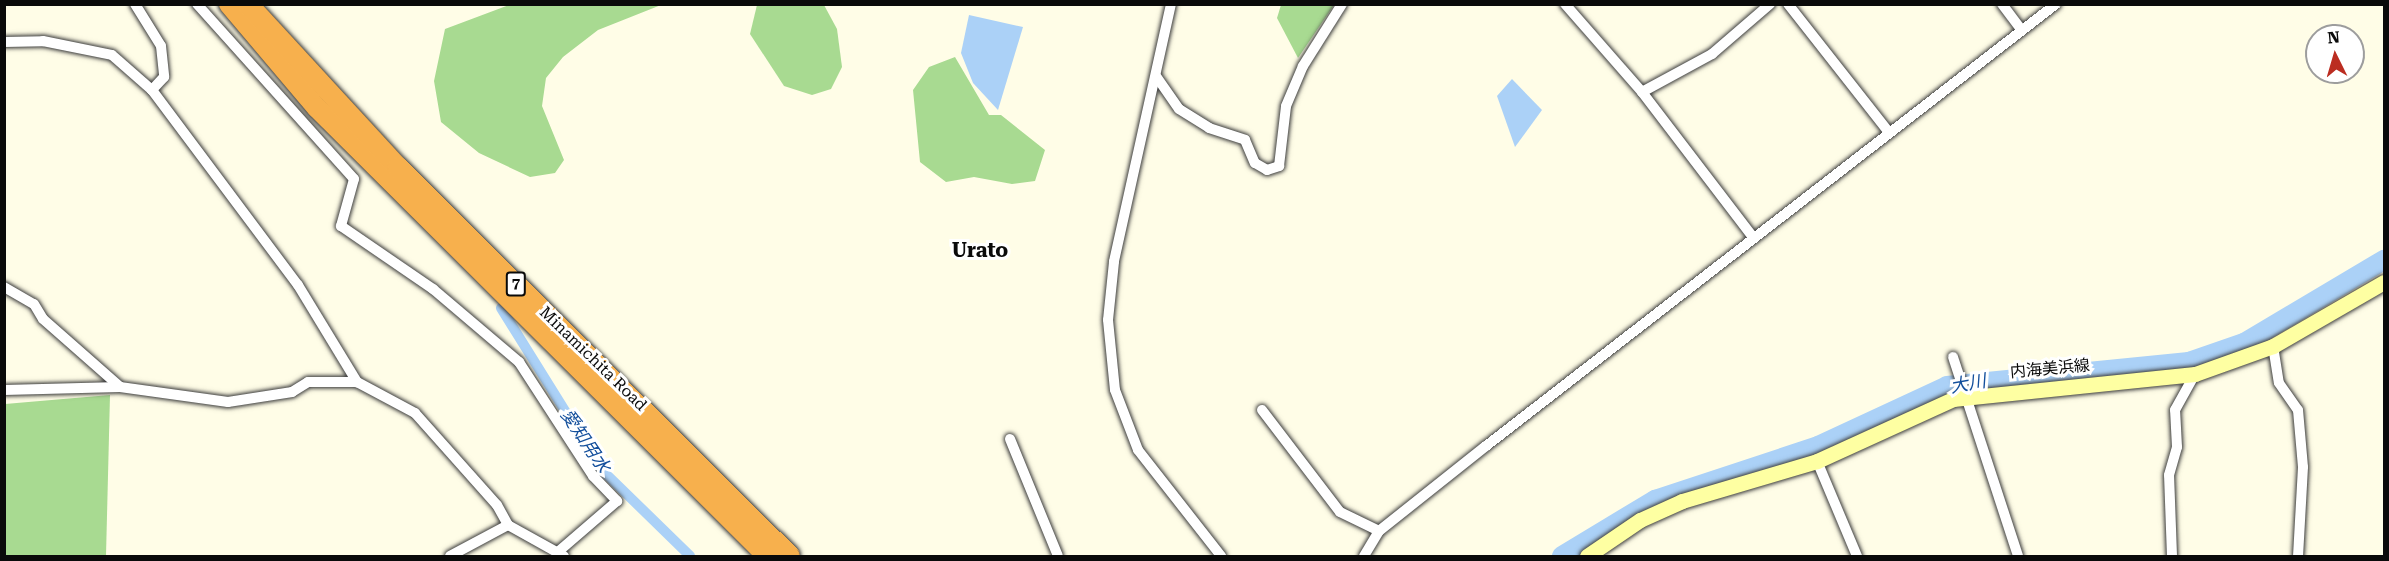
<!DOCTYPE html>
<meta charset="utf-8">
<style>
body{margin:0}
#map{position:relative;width:2389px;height:561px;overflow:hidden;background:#fffde7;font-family:"Roboto Serif","Noto Sans JP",serif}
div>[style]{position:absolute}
.forest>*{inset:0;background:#a8da91}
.water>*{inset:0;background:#abd1f7}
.canal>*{height:10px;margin:-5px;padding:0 5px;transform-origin:5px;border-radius:5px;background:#abd1f7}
.river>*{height:20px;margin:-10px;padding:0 10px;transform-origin:10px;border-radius:10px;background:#abd1f7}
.roads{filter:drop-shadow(0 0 2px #3d3d3d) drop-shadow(0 0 2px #3d3d3d)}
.street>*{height:10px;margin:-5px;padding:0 5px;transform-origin:5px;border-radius:5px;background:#fff}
.secondary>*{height:15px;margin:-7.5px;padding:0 7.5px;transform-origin:7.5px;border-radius:7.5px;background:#feffa2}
.highway>*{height:20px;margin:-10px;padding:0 10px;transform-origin:10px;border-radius:10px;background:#f7b04d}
span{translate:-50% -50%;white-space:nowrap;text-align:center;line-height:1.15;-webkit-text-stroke:6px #fff;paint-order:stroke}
.shield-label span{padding:2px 4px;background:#fff;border:2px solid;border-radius:4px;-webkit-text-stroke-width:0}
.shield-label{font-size:15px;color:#0a0a0a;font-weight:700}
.street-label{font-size:16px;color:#0a0a0a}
.water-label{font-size:18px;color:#134f9c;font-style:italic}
.quarter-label{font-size:20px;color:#0a0a0a;font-weight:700}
.frame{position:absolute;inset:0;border:6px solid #0a0a0a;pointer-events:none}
.north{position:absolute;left:2305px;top:24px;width:60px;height:60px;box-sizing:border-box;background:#fff;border:2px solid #9d9d9d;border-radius:50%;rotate:355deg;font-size:16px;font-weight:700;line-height:24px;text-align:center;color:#0a0a0a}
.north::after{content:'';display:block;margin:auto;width:21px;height:27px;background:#bb2d21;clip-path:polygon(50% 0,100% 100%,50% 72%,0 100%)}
</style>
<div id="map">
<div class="forest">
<i style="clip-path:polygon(509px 5px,661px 5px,598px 30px,563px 57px,546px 78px,542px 106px,564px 160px,555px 173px,530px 177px,479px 153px,441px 122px,434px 81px,445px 29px)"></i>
<i style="clip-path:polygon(757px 5px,824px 5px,837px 29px,842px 67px,831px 89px,812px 95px,784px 86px,750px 34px)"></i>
<i style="clip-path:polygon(1281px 5px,1334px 5px,1298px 58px,1277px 18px)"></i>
<i style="clip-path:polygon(955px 57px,989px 115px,1001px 115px,1045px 150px,1035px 181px,1012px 184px,974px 177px,946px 182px,920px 162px,913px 90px,929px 67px)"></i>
<i style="clip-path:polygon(110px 395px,106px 556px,5px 556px,5px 404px)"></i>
</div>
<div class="water">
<i style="clip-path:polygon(969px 15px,1023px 27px,998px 110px,973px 83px,961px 53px)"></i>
<i style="clip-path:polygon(1512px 79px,1542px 110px,1515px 147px,1497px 96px)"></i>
</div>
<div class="canal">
<i style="left:501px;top:308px;width:191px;rotate:58.1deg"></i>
<i style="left:602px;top:470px;width:123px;rotate:44.3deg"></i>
</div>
<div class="river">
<i style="left:1562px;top:556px;width:109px;rotate:-31.1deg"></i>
<i style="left:1655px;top:500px;width:172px;rotate:-18.3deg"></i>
<i style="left:1818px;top:446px;width:142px;rotate:-24.9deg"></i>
<i style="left:1947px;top:386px;width:243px;rotate:-5.7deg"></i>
<i style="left:2189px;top:362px;width:58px;rotate:-19.1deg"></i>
<i style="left:2244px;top:343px;width:163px;rotate:-30.7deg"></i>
</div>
<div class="roads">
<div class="street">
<i style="left:135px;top:4px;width:49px;rotate:58.2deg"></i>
<i style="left:161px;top:46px;width:31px;rotate:84deg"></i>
<i style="left:164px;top:77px;width:18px;rotate:133deg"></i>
<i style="left:197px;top:4px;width:235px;rotate:48.1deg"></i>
<i style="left:354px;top:179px;width:49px;rotate:105.5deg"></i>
<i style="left:341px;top:226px;width:112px;rotate:34.4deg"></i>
<i style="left:433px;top:289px;width:113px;rotate:40.3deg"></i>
<i style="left:519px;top:362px;width:136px;rotate:57deg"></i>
<i style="left:593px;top:476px;width:35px;rotate:46deg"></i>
<i style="left:617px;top:501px;width:77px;rotate:139.2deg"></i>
<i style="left:1171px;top:4px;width:264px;rotate:102.5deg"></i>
<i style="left:1114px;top:262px;width:58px;rotate:95.9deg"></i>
<i style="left:1108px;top:320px;width:70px;rotate:84.3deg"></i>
<i style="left:1115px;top:390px;width:64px;rotate:69deg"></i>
<i style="left:1138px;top:450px;width:135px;rotate:51.9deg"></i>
<i style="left:1565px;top:4px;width:117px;rotate:48.8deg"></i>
<i style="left:1642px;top:92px;width:183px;rotate:52.6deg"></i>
<i style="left:1788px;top:4px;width:162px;rotate:51.8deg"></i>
<i style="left:2002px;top:4px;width:30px;rotate:53deg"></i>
<i style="left:4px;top:42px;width:39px;rotate:-1deg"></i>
<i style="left:43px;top:41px;width:70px;rotate:11.5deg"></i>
<i style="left:112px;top:55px;width:53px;rotate:41.2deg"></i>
<i style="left:152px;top:90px;width:244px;rotate:53.2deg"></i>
<i style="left:298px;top:285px;width:114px;rotate:58.7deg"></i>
<i style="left:1156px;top:76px;width:40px;rotate:55.1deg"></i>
<i style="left:1179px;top:109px;width:36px;rotate:32deg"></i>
<i style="left:1209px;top:128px;width:38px;rotate:18deg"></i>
<i style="left:1245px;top:140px;width:25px;rotate:67deg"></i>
<i style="left:1255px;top:163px;width:14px;rotate:30deg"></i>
<i style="left:1267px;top:170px;width:13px;rotate:-18deg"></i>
<i style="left:1279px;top:166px;width:60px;rotate:-83.3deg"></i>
<i style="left:1286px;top:106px;width:43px;rotate:-67deg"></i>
<i style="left:1303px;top:66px;width:73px;rotate:-57.8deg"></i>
<i style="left:1642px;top:92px;width:80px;rotate:-28.5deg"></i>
<i style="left:1712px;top:54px;width:77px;rotate:-40.8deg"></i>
<i style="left:4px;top:287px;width:34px;rotate:30deg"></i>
<i style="left:34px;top:304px;width:17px;rotate:59deg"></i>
<i style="left:43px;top:319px;width:103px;rotate:41.4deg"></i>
<i style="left:2273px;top:346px;width:37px;rotate:81deg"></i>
<i style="left:2279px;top:383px;width:33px;rotate:55deg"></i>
<i style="left:2298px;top:410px;width:57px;rotate:85deg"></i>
<i style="left:2303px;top:467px;width:89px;rotate:93.2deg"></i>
<i style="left:1953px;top:357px;width:209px;rotate:71.9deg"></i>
<i style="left:4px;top:390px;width:116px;rotate:-1.5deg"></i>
<i style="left:120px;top:387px;width:109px;rotate:7.9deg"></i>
<i style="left:228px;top:402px;width:65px;rotate:-8.9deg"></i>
<i style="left:292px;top:392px;width:19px;rotate:-32deg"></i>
<i style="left:308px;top:382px;width:49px"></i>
<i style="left:357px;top:382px;width:66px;rotate:28.1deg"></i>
<i style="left:415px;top:413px;width:123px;rotate:48.3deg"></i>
<i style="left:497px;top:505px;width:23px;rotate:61deg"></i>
<i style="left:508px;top:525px;width:64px;rotate:29deg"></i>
<i style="left:1262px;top:410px;width:128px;rotate:52.6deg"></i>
<i style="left:1340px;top:512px;width:43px;rotate:26deg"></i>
<i style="left:1010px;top:439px;width:126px;rotate:67.7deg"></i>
<i style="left:1817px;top:461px;width:103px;rotate:67.2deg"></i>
<i style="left:450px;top:556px;width:66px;rotate:-28.1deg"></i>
<i style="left:1364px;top:556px;width:29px;rotate:-59deg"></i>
<i style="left:1379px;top:531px;width:137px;rotate:-38.5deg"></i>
<i style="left:1486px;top:446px;width:721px;rotate:-37.79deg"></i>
<i style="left:2172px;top:556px;width:81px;rotate:-92.1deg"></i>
<i style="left:2169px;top:475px;width:29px;rotate:-74deg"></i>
<i style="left:2177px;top:447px;width:37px;rotate:-93deg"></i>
<i style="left:2175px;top:410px;width:41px;rotate:-60.9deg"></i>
</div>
<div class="secondary">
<i style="left:1587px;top:556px;width:64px;rotate:-34.2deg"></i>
<i style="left:1640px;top:520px;width:46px;rotate:-24.3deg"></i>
<i style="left:1682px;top:501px;width:141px;rotate:-16.5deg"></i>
<i style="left:1817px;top:461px;width:149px;rotate:-24.5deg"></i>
<i style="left:1953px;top:399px;width:243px;rotate:-5.9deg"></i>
<i style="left:2195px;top:374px;width:83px;rotate:-19.7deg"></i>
<i style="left:2273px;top:346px;width:128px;rotate:-30deg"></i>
</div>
<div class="highway">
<i style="left:229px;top:4px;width:136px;rotate:49.8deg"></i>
<i style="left:317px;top:108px;width:635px;rotate:44.87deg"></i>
<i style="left:248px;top:4px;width:222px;rotate:47.4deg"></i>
<i style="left:398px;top:167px;width:552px;rotate:44.78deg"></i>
</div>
</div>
<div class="shield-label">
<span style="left:516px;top:284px">7</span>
</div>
<div class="street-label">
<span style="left:593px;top:359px;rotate:44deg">Minamichita Road</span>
<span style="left:2050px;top:369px;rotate:-5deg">内海美浜線</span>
</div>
<div class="water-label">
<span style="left:1968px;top:384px;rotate:-10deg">大川</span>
<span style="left:585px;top:441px;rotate:56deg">愛知用水</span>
</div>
<div class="quarter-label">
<span style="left:980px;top:250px">Urato</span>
</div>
<div class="frame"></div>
<div class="north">N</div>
</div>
